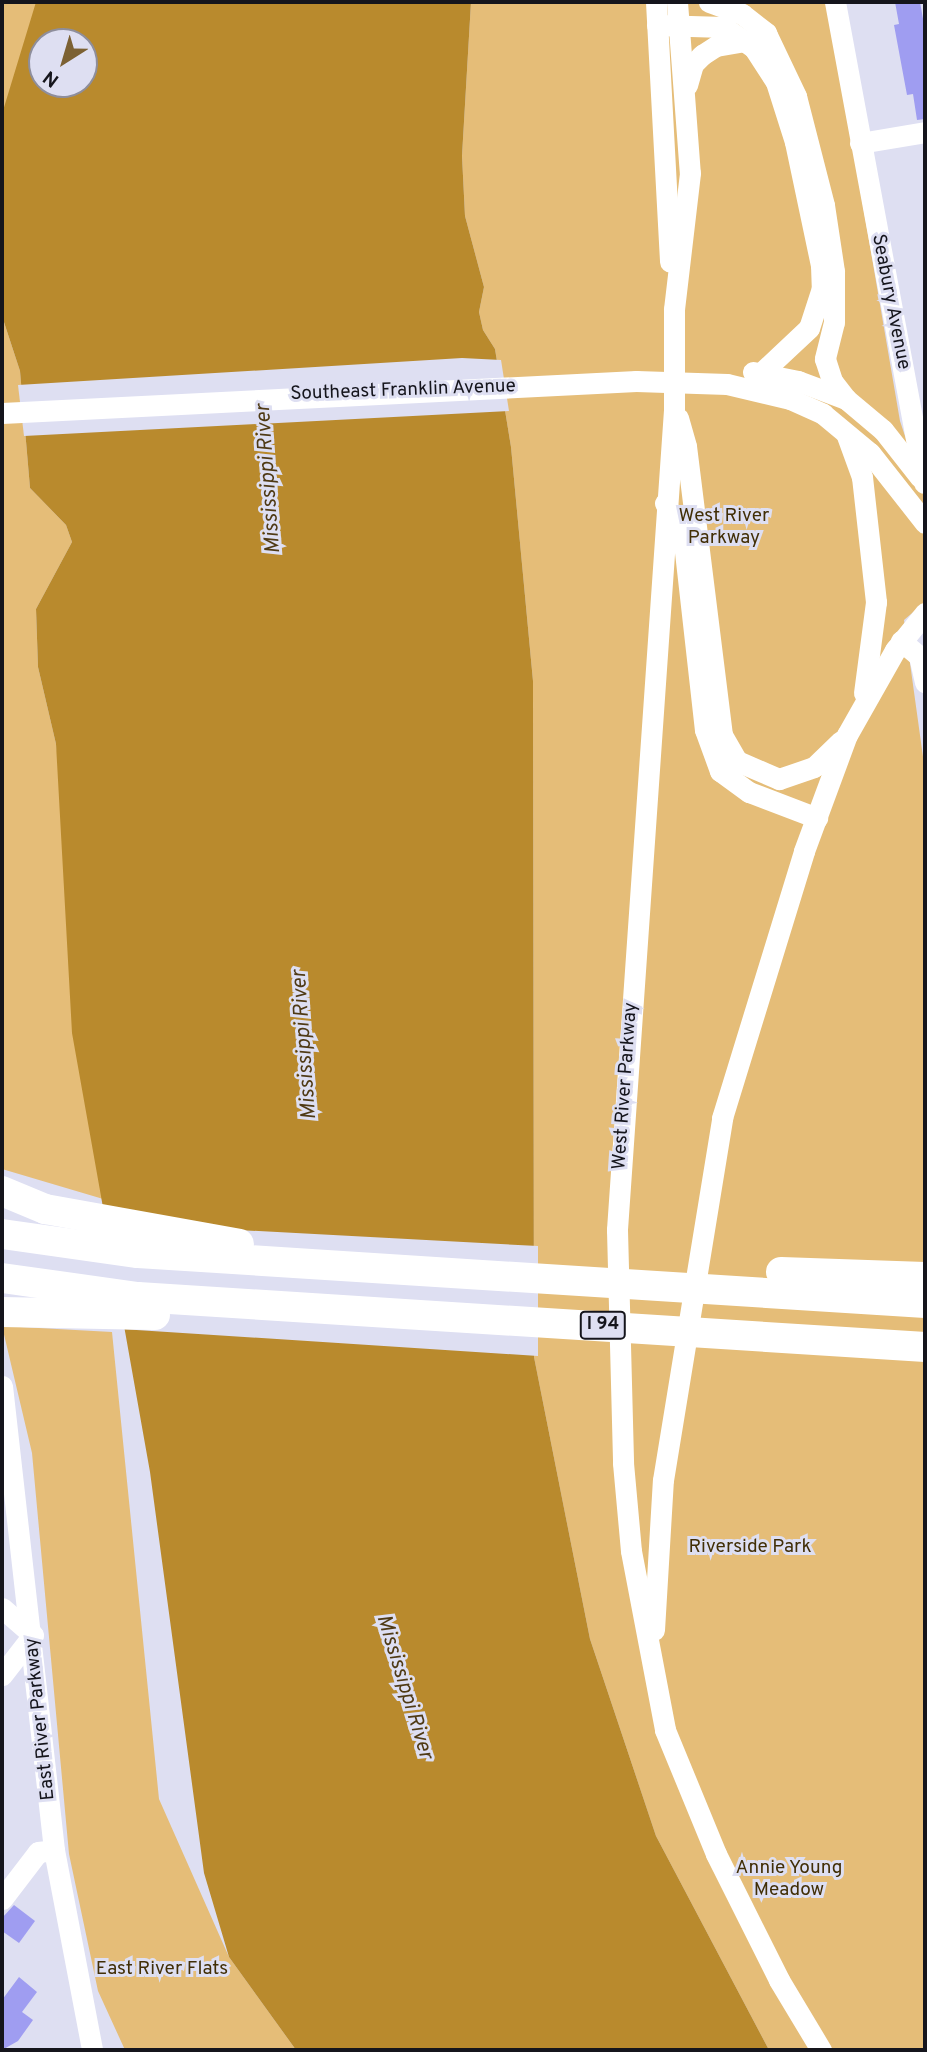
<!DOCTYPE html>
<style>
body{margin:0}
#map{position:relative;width:927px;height:2052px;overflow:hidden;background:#dedff2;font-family:Overpass,sans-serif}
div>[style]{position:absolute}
.green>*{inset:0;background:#e5bd78}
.water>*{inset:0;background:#b98a2d}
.pier>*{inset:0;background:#dedff2}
.building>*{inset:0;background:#9f9df1}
.minor>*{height:21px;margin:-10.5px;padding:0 10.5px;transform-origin:10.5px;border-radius:10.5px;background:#fff}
.highway>*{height:30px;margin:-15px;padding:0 15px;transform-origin:15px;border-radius:15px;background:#fff}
span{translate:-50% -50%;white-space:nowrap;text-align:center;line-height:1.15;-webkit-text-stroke:6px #dedff2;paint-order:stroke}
.shield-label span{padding:2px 5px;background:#dedff2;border:2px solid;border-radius:5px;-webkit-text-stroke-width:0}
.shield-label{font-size:18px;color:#15151c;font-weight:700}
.street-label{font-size:19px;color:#15151c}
.park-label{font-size:19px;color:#412e06}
.water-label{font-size:21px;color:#4f3a15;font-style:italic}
.frame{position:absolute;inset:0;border:4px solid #15151c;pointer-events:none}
.north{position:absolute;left:28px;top:28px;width:70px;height:70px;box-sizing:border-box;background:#dedff2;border:2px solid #8e8e9c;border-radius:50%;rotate:217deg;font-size:19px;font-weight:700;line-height:28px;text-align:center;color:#15151c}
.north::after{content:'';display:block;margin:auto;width:24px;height:32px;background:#7c6133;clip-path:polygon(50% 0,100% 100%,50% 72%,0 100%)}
</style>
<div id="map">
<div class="green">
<i style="clip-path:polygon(2px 2px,55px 2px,51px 24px,2px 122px)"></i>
<i style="clip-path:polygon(471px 2px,828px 2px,900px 421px,925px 496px,925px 602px,904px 620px,925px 771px,925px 2050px,769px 2050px,656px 1836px,590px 1639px,534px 1357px,533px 681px,511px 447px,495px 349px,483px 330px,479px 312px,484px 287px,465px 216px,462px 156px)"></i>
<i style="clip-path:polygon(2px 316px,20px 371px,30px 488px,66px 525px,72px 542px,36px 609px,38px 667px,56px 744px,120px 1204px,2px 1169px)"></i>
<i style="clip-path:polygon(2px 1326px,112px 1332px,159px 1799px,229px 1957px,296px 2050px,125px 2050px,98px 1991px,69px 1854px,32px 1453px)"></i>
</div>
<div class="water">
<i style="clip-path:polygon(evenodd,36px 2px,471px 2px,462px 156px,465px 216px,484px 287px,479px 312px,483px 330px,495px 349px,511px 447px,533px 681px,534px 1357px,590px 1639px,656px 1836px,769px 2050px,296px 2050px,229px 1957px,204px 1873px,150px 1472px,72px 1033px,56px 744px,38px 667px,36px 609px,72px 542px,66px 525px,30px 488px,20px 371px,2px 316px,2px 114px,36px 2px,42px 42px,84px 42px,84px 84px,42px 84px,42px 42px)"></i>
</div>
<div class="pier">
<i style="clip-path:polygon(462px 358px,501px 360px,509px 411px,24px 436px,18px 385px)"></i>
<i style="clip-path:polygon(101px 1214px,163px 1226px,538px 1246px,538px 1356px,121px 1329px)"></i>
</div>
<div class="building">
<i style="clip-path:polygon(895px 2px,920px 2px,925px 30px,925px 119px,917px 120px,913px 94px,907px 95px,894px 25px,899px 24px)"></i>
<i style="clip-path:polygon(14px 1905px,35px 1921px,19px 1943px,2px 1931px,2px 1918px)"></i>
<i style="clip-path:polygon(19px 1977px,37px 1992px,22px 2012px,33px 2020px,18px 2041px,2px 2050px,2px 2000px)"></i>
</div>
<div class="minor">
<i style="left:656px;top:2px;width:260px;rotate:86.9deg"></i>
<i style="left:677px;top:2px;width:171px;rotate:85.7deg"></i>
<i style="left:690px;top:173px;width:137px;rotate:96.7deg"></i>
<i style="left:674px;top:309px;width:101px;rotate:90deg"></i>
<i style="left:674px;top:410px;width:822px;rotate:93.98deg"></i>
<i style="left:617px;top:1230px;width:233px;rotate:88.5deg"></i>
<i style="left:623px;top:1463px;width:88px;rotate:84.8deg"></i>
<i style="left:631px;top:1551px;width:182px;rotate:79.2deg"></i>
<i style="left:665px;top:1730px;width:134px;rotate:67.6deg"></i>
<i style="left:716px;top:1854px;width:141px;rotate:63.4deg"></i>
<i style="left:779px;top:1980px;width:82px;rotate:59deg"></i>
<i style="left:709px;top:2px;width:35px;rotate:20deg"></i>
<i style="left:742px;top:14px;width:31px;rotate:38deg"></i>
<i style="left:766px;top:33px;width:70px;rotate:64.5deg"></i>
<i style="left:796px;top:96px;width:113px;rotate:75.6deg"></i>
<i style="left:824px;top:205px;width:67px;rotate:81.4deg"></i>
<i style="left:834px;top:271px;width:51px;rotate:90deg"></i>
<i style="left:834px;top:322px;width:38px;rotate:104deg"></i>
<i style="left:825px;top:359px;width:23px;rotate:72deg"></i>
<i style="left:832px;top:381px;width:23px;rotate:52deg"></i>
<i style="left:835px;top:2px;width:489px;rotate:79.5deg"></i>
<i style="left:657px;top:25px;width:67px;rotate:1.7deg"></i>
<i style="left:724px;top:27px;width:37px;rotate:35deg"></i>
<i style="left:754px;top:48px;width:40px;rotate:57.1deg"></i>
<i style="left:776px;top:82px;width:63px;rotate:72.4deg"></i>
<i style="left:795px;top:142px;width:126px;rotate:78.1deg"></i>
<i style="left:821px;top:265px;width:23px;rotate:88deg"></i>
<i style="left:822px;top:288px;width:42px;rotate:108deg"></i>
<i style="left:809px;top:328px;width:66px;rotate:136.8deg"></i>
<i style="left:687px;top:85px;width:22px;rotate:-74deg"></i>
<i style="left:693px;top:64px;width:13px;rotate:-45deg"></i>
<i style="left:702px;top:55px;width:17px;rotate:-33deg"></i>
<i style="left:716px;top:46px;width:28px;rotate:-10deg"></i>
<i style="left:860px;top:143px;width:66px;rotate:-9.6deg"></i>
<i style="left:753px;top:372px;width:46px;rotate:11.3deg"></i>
<i style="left:798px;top:381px;width:51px;rotate:20.6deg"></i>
<i style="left:846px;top:399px;width:48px;rotate:40deg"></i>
<i style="left:883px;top:430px;width:60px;rotate:51.8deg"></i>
<i style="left:2px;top:413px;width:635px;rotate:-2.89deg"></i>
<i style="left:636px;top:381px;width:91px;rotate:1.9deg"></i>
<i style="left:727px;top:384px;width:65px;rotate:13.4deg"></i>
<i style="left:790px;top:399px;width:36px;rotate:24deg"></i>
<i style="left:823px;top:414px;width:61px;rotate:39.7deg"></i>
<i style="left:870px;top:453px;width:89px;rotate:51.8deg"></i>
<i style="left:678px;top:418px;width:29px;rotate:74deg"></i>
<i style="left:686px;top:446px;width:291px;rotate:82.9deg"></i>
<i style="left:722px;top:735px;width:30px;rotate:60deg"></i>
<i style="left:737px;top:761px;width:46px;rotate:23.2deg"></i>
<i style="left:779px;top:779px;width:37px;rotate:-19deg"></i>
<i style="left:814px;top:767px;width:37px;rotate:-44deg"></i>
<i style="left:847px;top:436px;width:44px;rotate:69.9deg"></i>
<i style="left:862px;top:477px;width:126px;rotate:83.6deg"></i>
<i style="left:876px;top:602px;width:92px;rotate:97.5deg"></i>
<i style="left:665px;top:503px;width:36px;rotate:60deg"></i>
<i style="left:683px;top:534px;width:197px;rotate:83.6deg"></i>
<i style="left:705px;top:730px;width:44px;rotate:69.9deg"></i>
<i style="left:720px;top:771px;width:36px;rotate:36deg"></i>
<i style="left:749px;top:792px;width:73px;rotate:20.9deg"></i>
<i style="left:901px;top:641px;width:23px;rotate:40deg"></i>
<i style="left:919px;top:656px;width:27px;rotate:77deg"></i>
<i style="left:2px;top:1386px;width:467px;rotate:83.6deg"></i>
<i style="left:54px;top:1850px;width:204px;rotate:79.2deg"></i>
<i style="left:2px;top:1608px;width:41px;rotate:41.1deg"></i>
<i style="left:33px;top:1635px;width:51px;rotate:127.8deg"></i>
<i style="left:654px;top:1630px;width:150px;rotate:-86.6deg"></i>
<i style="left:663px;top:1480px;width:367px;rotate:-80.7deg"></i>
<i style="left:722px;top:1118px;width:279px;rotate:-72.9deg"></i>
<i style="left:804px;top:851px;width:124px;rotate:-69.7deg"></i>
<i style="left:847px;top:735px;width:98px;rotate:-60.5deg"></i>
<i style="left:895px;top:650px;width:48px;rotate:-51deg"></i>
<i style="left:2px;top:1899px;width:59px;rotate:-52.5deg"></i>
<i style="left:38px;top:1852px;width:16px;rotate:-7deg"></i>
</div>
<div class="highway">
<i style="left:2px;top:1191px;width:47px;rotate:22.7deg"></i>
<i style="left:45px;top:1209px;width:197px;rotate:10.2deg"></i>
<i style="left:2px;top:1234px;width:137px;rotate:8deg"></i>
<i style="left:138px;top:1253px;width:789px;rotate:3.64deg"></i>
<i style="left:781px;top:1272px;width:144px;rotate:2deg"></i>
<i style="left:2px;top:1278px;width:137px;rotate:8deg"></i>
<i style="left:138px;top:1297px;width:789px;rotate:3.64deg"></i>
<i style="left:2px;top:1312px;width:153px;rotate:1.1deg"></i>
</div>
<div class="shield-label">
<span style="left:603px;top:1325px">I 94</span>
</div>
<div class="street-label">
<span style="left:890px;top:302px;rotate:79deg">Seabury Avenue</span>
<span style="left:403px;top:391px;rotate:-2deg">Southeast Franklin Avenue</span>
<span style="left:626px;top:1086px;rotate:-86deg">West River Parkway</span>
<span style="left:41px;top:1719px;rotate:-96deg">East River Parkway</span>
</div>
<div class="park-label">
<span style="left:724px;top:528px">West River<br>Parkway</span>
<span style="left:750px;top:1548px">Riverside Park</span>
<span style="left:789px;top:1880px">Annie Young<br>Meadow</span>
<span style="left:162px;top:1970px">East River Flats</span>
</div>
<div class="water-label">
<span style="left:269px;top:479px;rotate:-94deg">Mississippi River</span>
<span style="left:305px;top:1045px;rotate:-94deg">Mississippi River</span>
<span style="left:404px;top:1687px;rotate:73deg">Mississippi River</span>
</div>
<div class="frame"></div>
<div class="north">N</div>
</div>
